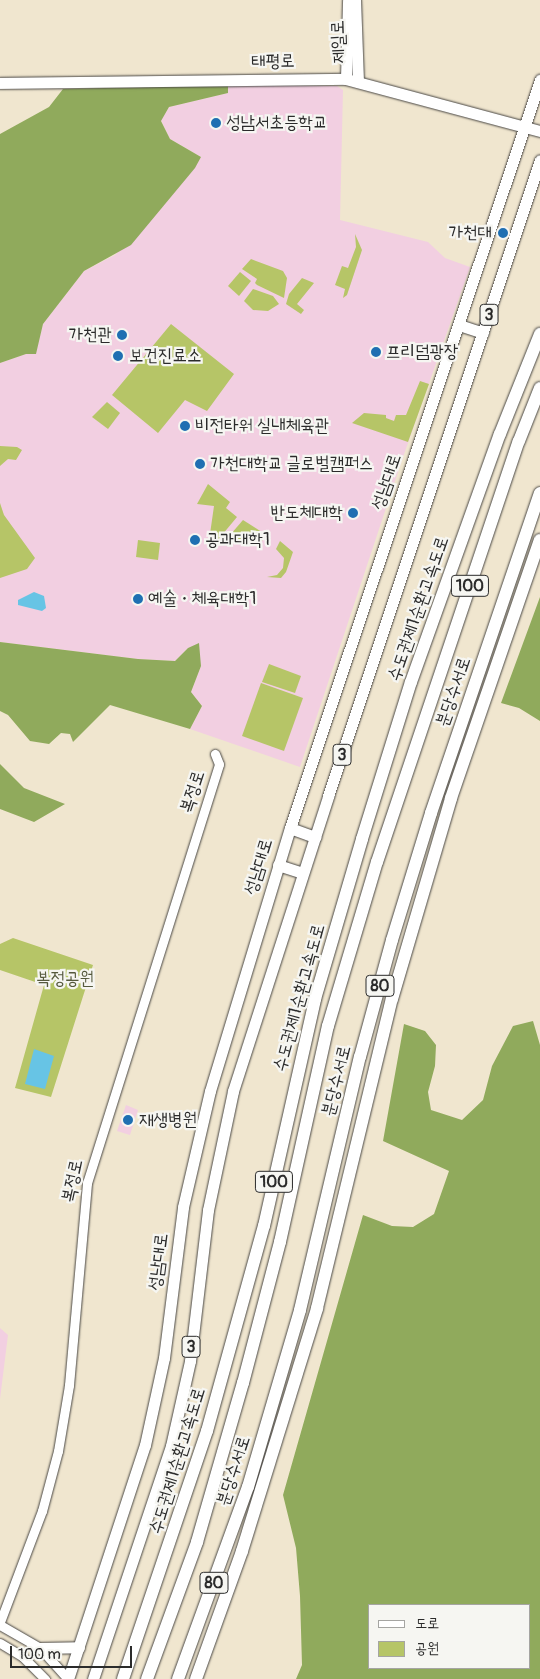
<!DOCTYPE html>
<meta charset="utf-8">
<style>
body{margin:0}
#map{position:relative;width:540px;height:1679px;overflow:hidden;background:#f0e6cf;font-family:Pangolin,"Poor Story",sans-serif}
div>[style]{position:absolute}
.built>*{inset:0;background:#f2cfe1}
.green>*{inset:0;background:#b6c567}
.forest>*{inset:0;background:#90aa5c}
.water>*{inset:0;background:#67c4e5}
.roads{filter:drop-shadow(0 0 1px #494744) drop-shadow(0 0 1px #494744)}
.minor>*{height:9px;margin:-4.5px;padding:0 4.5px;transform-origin:4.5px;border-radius:4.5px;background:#fff}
.major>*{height:11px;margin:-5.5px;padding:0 5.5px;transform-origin:5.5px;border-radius:5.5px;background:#fff}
.highway>*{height:12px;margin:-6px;padding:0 6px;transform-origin:6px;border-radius:6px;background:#fff}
.dots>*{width:14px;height:14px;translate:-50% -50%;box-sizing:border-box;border:2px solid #f6f6f2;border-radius:50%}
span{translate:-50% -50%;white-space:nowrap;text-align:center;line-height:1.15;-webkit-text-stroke:4.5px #f6f6f2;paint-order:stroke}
.shield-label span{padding:1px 4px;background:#f6f6f2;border:1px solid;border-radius:4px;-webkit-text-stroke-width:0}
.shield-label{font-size:16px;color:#2b2b2b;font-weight:700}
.street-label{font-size:18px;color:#2b2b2b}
.poi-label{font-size:18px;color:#2b2b2b}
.left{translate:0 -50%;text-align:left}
.right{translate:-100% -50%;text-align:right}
.park-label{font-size:18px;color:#55593d}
.legend{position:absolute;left:368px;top:1604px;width:162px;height:65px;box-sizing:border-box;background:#f6f6f2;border:1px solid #a5a5a2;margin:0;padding:6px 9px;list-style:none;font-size:15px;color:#2b2b2b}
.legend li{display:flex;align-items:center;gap:10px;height:25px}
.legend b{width:25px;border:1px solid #a5a5a2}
.scale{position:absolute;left:10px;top:1646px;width:122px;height:22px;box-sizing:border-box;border:2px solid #2b2b2b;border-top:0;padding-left:6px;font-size:15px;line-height:18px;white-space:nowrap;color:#2b2b2b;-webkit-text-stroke:4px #f6f6f2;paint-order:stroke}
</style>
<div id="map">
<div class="built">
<i style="clip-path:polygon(228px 85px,337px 86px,343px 90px,340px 220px,428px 242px,445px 258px,470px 267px,402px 460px,300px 767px,190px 729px,202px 706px,191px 692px,201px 666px,188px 648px,175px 661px,138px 659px,0 642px,0 363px,26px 354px,40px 336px,43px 324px,84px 271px,115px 255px,201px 157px,170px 139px,161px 120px,169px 107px,228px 93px)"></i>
<i style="clip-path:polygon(126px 1105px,138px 1110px,130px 1135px,117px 1131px)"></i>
<i style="clip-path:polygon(0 1328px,8px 1335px,0 1399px)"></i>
</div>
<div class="green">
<i style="clip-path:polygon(355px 234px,362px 250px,347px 295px,343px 298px,345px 289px,335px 285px,342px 266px,348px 268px,356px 247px)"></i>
<i style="clip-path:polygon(251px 259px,283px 271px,287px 278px,284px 298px,257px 285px,255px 283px,257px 279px,242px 269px)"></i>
<i style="clip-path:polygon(240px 272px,251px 281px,239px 296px,228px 286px)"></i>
<i style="clip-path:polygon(302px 278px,314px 283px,297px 304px,304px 310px,301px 314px,286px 304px,289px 294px)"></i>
<i style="clip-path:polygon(253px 289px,273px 296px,279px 304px,268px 311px,253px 310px,244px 301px)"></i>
<i style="clip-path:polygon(171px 324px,234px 374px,207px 411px,185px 400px,158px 433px,112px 395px)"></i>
<i style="clip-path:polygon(420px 381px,429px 384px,408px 442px,352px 423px,364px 413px,386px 415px,386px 418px,394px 421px,396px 415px,406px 415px)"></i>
<i style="clip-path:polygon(107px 402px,120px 413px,108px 429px,92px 417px)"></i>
<i style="clip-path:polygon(0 446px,17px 447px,22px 450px,16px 460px,8px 459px,0 466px)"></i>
<i style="clip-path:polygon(208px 484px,230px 502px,226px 508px,237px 517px,217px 541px,209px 541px,214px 506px,197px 504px)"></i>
<i style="clip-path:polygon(0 503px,4px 515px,35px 558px,27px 569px,0 578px)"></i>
<i style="clip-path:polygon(243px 520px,265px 534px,262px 541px,224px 542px)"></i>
<i style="clip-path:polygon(138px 540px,160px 543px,158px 560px,136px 557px)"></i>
<i style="clip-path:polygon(280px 541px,293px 552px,286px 572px,281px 578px,267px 577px,277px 575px,283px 568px,284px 558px,276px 549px)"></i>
<i style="clip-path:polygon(269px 664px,301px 676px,295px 693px,262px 682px)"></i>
<i style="clip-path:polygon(261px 683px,303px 698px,284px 751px,242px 736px)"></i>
<i style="clip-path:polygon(13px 938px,93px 965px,51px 1097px,15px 1088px,44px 985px,0 970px,0 944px)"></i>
</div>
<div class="forest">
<i style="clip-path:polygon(228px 85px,228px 93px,169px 107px,161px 121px,170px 139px,201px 157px,195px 168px,131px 245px,84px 271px,43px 324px,36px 354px,26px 354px,0 363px,0 134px,49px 107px,63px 89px)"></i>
<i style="clip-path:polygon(540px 597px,540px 721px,519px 708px,501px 703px)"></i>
<i style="clip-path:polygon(0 642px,138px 659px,175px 661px,188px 648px,199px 643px,201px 666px,191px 692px,202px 706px,190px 729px,110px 705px,73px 742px,70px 734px,61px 733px,49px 744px,30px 741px,8px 715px,0 711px)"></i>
<i style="clip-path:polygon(0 764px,24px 788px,65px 804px,34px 822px,0 809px)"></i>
<i style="clip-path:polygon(evenodd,533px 1021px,540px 1045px,540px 1679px,296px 1679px,302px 1665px,300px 1596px,296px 1548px,283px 1495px,363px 1215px,392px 1226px,413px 1227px,434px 1214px,449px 1171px,383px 1141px,404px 1024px,425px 1031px,436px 1045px,435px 1066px,428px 1092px,431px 1110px,462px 1120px,483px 1100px,492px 1066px,513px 1026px,533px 1021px,369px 1605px,529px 1605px,529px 1668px,369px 1668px,369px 1605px)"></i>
</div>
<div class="water">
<i style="clip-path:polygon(34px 592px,44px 596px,46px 608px,42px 611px,18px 605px,18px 600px)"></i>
<i style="clip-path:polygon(34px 1049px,54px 1056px,45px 1089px,25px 1084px)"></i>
</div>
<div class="roads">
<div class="minor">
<i style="left:0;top:1622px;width:119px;rotate:-69.3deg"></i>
<i style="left:42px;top:1511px;width:62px;rotate:-75.1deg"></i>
<i style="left:58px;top:1451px;width:67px;rotate:-80.5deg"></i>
<i style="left:69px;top:1385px;width:203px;rotate:-84.9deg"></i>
<i style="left:87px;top:1183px;width:439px;rotate:-72.5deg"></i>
<i style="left:219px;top:764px;width:11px;rotate:-112deg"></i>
<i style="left:0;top:1625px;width:46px;rotate:29.9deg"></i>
<i style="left:40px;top:1648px;width:42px;rotate:47.9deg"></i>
<i style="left:0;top:1643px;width:26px;rotate:31deg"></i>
<i style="left:22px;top:1656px;width:33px;rotate:45deg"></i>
</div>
<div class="major">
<i style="left:355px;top:0;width:82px;rotate:87.9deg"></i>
<i style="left:346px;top:79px;width:79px;rotate:-88.5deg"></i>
<i style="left:0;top:83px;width:346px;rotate:-0.7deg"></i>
<i style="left:346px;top:79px;width:201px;rotate:15deg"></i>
<i style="left:459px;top:325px;width:25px;rotate:18deg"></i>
<i style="left:290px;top:828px;width:27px;rotate:20deg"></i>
<i style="left:278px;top:865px;width:26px;rotate:18deg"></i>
<i style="left:40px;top:1648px;width:39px;rotate:-1deg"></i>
<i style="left:68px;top:1679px;width:246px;rotate:-71.8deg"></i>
<i style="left:145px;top:1445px;width:89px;rotate:-77.7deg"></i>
<i style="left:164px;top:1358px;width:152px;rotate:-82.8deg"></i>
<i style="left:183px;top:1207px;width:119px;rotate:-76.9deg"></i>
<i style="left:210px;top:1091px;width:275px;rotate:-73.1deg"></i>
<i style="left:290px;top:828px;width:789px;rotate:-71.52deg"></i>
<i style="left:93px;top:1679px;width:246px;rotate:-71.5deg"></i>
<i style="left:171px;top:1446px;width:87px;rotate:-77.4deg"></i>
<i style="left:190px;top:1361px;width:152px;rotate:-83.2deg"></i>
<i style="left:208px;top:1210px;width:122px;rotate:-78.1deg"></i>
<i style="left:233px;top:1091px;width:310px;rotate:-72.1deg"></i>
<i style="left:328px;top:796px;width:670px;rotate:-71.57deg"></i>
</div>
<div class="highway">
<i style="left:123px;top:1679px;width:262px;rotate:-71.3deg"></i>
<i style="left:207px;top:1431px;width:213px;rotate:-74.5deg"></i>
<i style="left:264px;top:1226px;width:233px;rotate:-77.3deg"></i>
<i style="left:315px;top:999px;width:167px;rotate:-73.6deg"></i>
<i style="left:362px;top:839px;width:164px;rotate:-72.7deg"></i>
<i style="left:411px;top:682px;width:263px;rotate:-70.3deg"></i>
<i style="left:500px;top:434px;width:108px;rotate:-68.2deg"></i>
<i style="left:147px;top:1679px;width:146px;rotate:-69.9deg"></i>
<i style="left:197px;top:1542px;width:166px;rotate:-73.9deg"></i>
<i style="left:243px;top:1383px;width:146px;rotate:-75.3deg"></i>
<i style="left:280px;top:1242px;width:221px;rotate:-77.5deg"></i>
<i style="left:328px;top:1026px;width:171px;rotate:-73.4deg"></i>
<i style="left:377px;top:862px;width:444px;rotate:-71.4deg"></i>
<i style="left:519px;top:441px;width:57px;rotate:-68.4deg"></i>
<i style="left:178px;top:1679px;width:204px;rotate:-70deg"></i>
<i style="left:248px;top:1487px;width:184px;rotate:-73.6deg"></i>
<i style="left:300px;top:1310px;width:260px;rotate:-76.7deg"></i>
<i style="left:360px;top:1057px;width:121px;rotate:-74.7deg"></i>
<i style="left:392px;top:940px;width:133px;rotate:-72.9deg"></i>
<i style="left:431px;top:813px;width:338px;rotate:-71.2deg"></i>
<i style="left:196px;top:1679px;width:136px;rotate:-70.2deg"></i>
<i style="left:242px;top:1551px;width:254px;rotate:-72.8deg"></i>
<i style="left:317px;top:1308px;width:318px;rotate:-76.4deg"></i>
<i style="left:392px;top:999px;width:209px;rotate:-73.6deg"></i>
<i style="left:451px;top:798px;width:273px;rotate:-71deg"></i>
</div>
</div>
<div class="dots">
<i style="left:216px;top:123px;background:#1f6fb2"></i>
<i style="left:503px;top:233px;background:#1f6fb2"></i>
<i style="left:122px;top:335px;background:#1f6fb2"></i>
<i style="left:376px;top:352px;background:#1f6fb2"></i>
<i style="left:118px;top:356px;background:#1f6fb2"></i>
<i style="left:185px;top:426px;background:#1f6fb2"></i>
<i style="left:200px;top:464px;background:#1f6fb2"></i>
<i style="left:353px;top:513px;background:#1f6fb2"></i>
<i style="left:195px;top:540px;background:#1f6fb2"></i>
<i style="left:138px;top:599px;background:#1f6fb2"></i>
<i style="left:128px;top:1120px;background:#1f6fb2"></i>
</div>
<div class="shield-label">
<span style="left:489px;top:315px">3</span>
<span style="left:470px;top:586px">100</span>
<span style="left:342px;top:755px">3</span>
<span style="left:380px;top:986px">80</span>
<span style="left:274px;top:1182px">100</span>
<span style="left:191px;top:1347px">3</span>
<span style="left:214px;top:1583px">80</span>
</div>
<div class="street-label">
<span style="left:339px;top:42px;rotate:-92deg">제일로</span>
<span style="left:273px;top:62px;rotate:-1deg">태평로</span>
<span style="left:387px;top:482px;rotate:-71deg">성남대로</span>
<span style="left:419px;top:609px;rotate:-71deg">수도권제1순환고속도로</span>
<span style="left:454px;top:692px;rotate:-71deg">분당수서로</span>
<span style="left:193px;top:792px;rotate:-72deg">복정로</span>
<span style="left:259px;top:867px;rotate:-73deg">성남대로</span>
<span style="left:300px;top:998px;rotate:-75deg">수도권제1순환고속도로</span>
<span style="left:337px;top:1081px;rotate:-76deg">분당수서로</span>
<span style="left:73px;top:1181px;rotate:-78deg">복정로</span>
<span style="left:159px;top:1262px;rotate:-83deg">성남대로</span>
<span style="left:178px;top:1461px;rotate:-73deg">수도권제1순환고속도로</span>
<span style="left:234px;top:1471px;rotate:-72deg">분당수서로</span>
</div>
<div class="poi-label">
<span class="left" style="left:226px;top:123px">성남서초등학교</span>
<span class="right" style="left:492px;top:233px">가천대</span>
<span class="right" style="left:112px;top:335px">가천관</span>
<span class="left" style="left:386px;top:352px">프리덤광장</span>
<span class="left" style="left:129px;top:356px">보건진료소</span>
<span class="left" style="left:195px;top:426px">비전타워 실내체육관</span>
<span class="left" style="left:210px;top:464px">가천대학교 글로벌캠퍼스</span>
<span class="right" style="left:343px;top:513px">반도체대학</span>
<span class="left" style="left:205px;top:540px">공과대학1</span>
<span class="left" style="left:148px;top:599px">예술ㆍ체육대학1</span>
<span class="left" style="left:139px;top:1120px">재생병원</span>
</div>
<div class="park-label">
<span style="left:65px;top:979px">복정공원</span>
</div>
<ul class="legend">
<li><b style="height:6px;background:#fff"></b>도로</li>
<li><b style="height:14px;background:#b6c567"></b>공원</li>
</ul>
<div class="scale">100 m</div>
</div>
